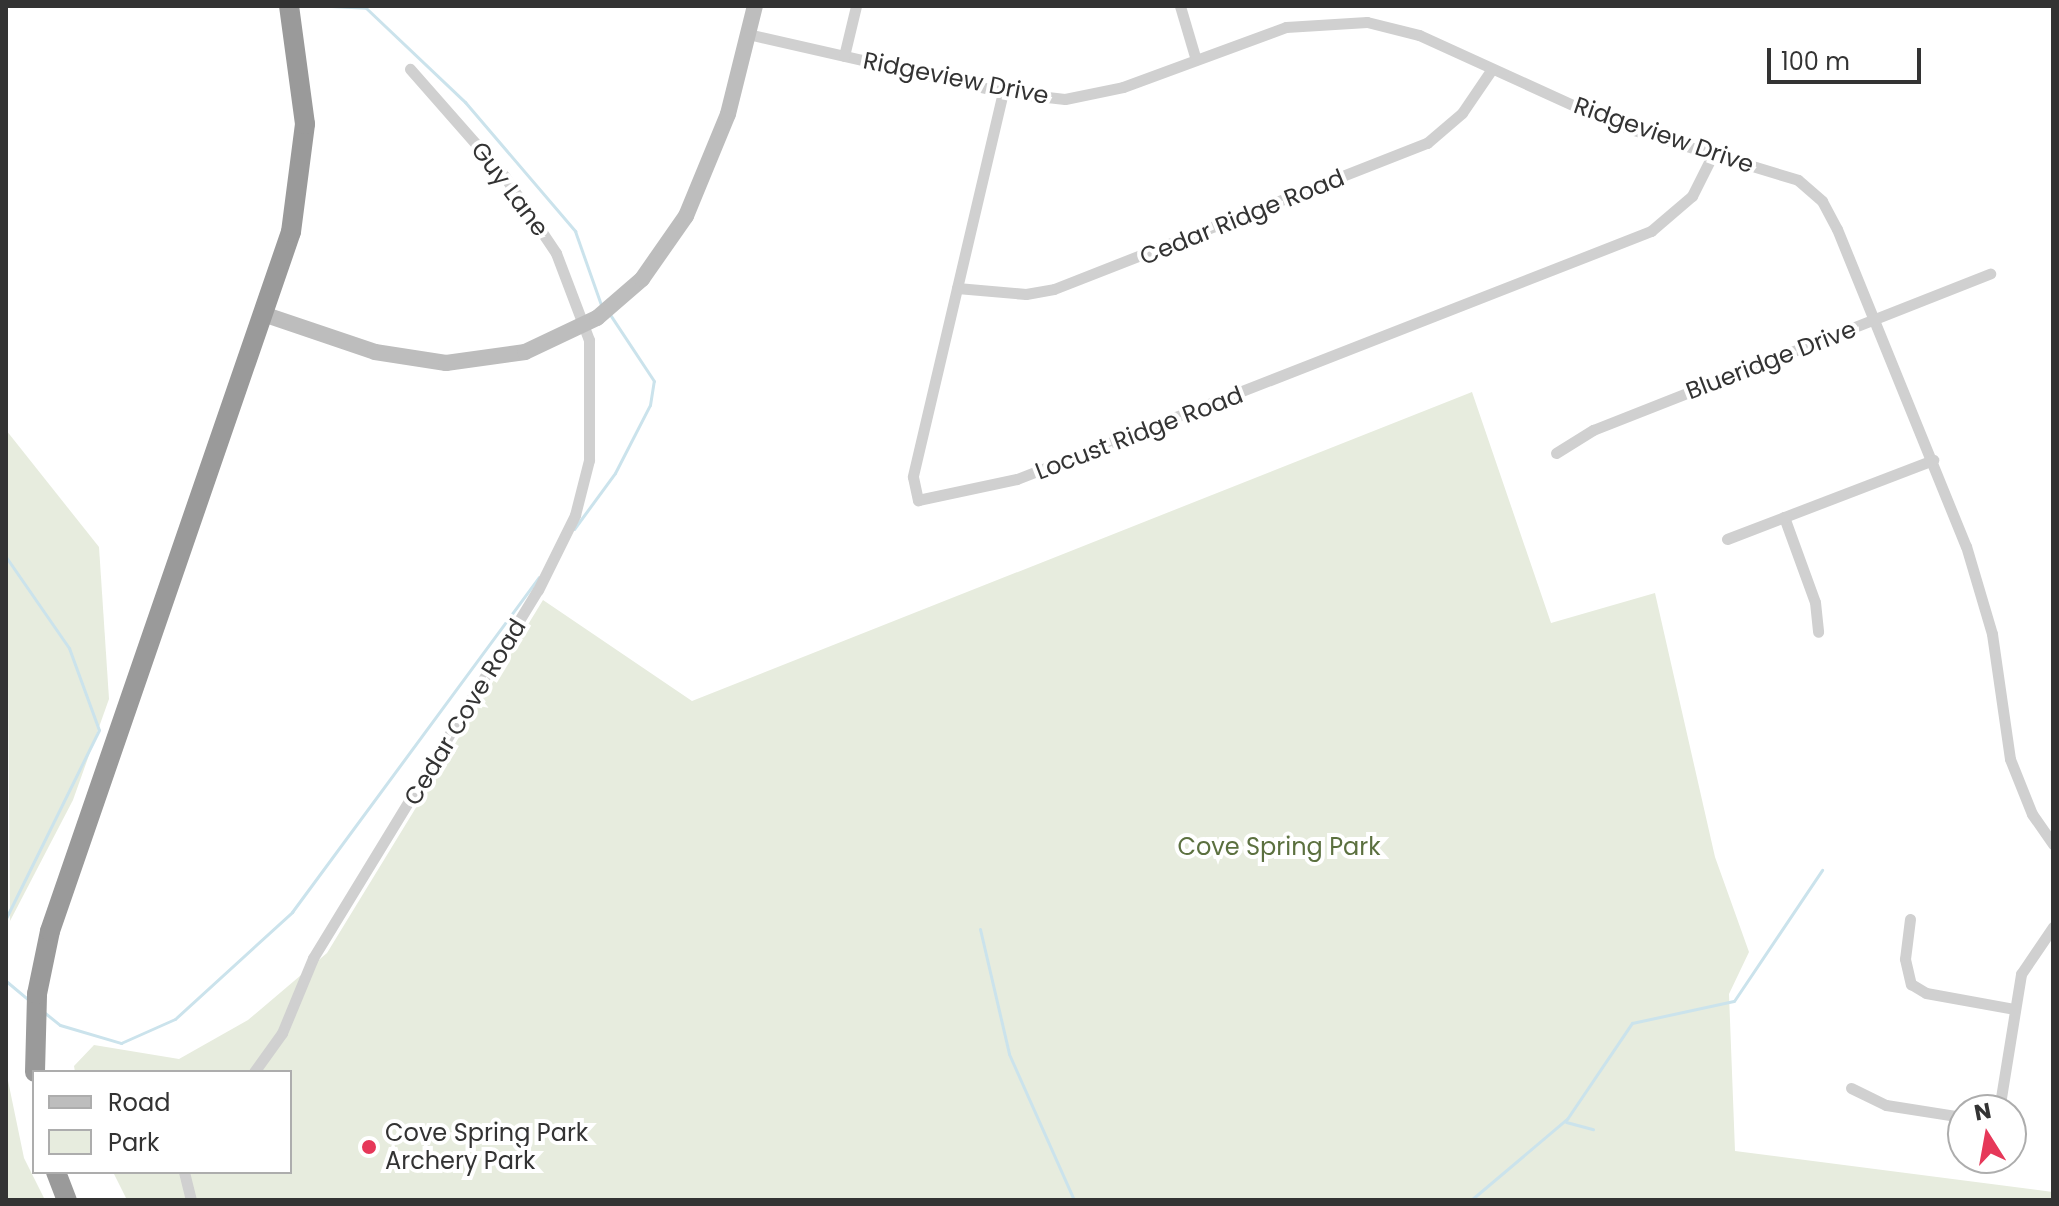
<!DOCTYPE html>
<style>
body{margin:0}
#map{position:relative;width:2059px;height:1206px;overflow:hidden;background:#fff;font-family:Poppins,sans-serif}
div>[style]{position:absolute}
.green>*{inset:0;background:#e7ecde}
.stream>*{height:3px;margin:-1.5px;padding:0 1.5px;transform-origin:1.5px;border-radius:1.5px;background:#cbe3ec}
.street>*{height:11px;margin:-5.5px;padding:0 5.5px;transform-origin:5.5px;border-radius:5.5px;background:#d0d0d0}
.secondary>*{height:16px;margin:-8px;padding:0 8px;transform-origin:8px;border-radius:8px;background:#bdbdbd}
.highway>*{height:20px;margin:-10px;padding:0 10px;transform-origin:10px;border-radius:10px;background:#9a9a9a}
.dots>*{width:22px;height:22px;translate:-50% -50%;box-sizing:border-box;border:4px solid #fff;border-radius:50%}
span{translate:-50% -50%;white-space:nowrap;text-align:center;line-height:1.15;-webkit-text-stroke:8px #fff;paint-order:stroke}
.street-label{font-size:24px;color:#333}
.park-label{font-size:24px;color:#5b703f}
.poi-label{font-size:24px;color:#333}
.left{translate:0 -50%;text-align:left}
.frame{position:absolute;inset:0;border:8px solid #333;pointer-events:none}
.legend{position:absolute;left:32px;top:1070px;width:260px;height:104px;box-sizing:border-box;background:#fff;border:2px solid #adadad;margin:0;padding:10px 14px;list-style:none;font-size:24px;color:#333}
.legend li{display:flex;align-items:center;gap:16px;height:40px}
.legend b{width:40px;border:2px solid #adadad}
.north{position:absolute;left:1947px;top:1094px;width:80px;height:80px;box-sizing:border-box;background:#fff;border:2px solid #adadad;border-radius:50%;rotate:349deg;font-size:22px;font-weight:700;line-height:32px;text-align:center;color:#333}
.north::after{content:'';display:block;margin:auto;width:28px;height:36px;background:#e63859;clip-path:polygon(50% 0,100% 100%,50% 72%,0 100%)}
.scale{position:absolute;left:1767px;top:48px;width:154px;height:36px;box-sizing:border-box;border:4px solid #333;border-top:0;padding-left:10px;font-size:24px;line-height:28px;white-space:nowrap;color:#333;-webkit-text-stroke:6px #fff;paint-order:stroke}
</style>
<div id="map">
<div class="green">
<i style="clip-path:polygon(1472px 392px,1551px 623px,1655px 593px,1715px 857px,1749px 952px,1729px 994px,1735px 1151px,2053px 1192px,2053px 1200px,127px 1200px,113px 1172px,290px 1172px,290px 1072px,75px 1072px,74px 1066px,94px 1045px,179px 1059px,248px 1020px,327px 953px,543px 600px,692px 701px)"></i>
<i style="clip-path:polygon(6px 430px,99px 547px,109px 699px,73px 800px,10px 921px)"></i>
<i style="clip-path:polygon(6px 1071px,24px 1158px,45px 1200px,6px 1200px)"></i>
</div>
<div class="stream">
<i style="left:258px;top:6px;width:1px"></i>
<i style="left:331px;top:6px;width:35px;rotate:3deg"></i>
<i style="left:366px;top:8px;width:137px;rotate:43.5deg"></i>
<i style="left:465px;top:102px;width:170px;rotate:49.5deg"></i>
<i style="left:575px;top:231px;width:78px;rotate:70.6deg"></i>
<i style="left:574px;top:529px;width:69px;rotate:-53.8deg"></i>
<i style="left:615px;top:473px;width:76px;rotate:-62.8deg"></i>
<i style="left:650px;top:405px;width:24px;rotate:-81deg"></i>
<i style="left:654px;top:381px;width:82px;rotate:-123.5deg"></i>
<i style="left:6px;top:557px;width:111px;rotate:55.3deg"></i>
<i style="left:69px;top:648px;width:87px;rotate:69.9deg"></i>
<i style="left:99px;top:730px;width:210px;rotate:116.3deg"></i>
<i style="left:980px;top:929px;width:128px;rotate:76.9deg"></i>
<i style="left:1009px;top:1054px;width:160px;rotate:66deg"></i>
<i style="left:6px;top:981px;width:31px;rotate:40deg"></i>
<i style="left:45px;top:1013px;width:19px;rotate:39deg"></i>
<i style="left:60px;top:1025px;width:64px;rotate:16.4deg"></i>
<i style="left:121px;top:1043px;width:59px;rotate:-24deg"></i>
<i style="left:175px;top:1019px;width:159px;rotate:-42.4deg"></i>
<i style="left:292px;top:912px;width:416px;rotate:-53.6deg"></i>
<i style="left:1566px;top:1122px;width:28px;rotate:15deg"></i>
<i style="left:1471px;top:1200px;width:126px;rotate:-40.2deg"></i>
<i style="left:1567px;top:1119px;width:116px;rotate:-55.9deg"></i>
<i style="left:1632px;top:1023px;width:104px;rotate:-12.2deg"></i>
<i style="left:1734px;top:1001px;width:158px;rotate:-56.1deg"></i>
</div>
<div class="street">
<i style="left:1180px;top:6px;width:56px;rotate:73.5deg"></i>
<i style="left:748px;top:34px;width:262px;rotate:12.8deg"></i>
<i style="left:1003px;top:92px;width:62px;rotate:6.4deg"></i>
<i style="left:1065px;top:99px;width:59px;rotate:-11.7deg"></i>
<i style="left:1123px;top:87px;width:174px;rotate:-20.2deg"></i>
<i style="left:1286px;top:27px;width:81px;rotate:-3.5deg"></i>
<i style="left:1367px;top:22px;width:54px;rotate:14deg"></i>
<i style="left:1419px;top:35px;width:214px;rotate:24.5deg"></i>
<i style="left:1614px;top:124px;width:192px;rotate:16.9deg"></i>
<i style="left:1798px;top:180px;width:32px;rotate:41deg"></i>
<i style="left:1822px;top:201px;width:32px;rotate:62deg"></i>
<i style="left:1837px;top:229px;width:342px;rotate:67.9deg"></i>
<i style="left:1966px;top:546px;width:92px;rotate:73.5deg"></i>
<i style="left:1992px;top:634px;width:126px;rotate:81.8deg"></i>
<i style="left:2010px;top:759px;width:59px;rotate:68.2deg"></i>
<i style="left:2032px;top:814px;width:37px;rotate:55deg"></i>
<i style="left:844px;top:56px;width:51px;rotate:-76.5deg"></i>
<i style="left:1003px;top:92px;width:395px;rotate:103.2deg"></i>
<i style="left:913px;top:477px;width:24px;rotate:78deg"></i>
<i style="left:918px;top:500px;width:101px;rotate:-12deg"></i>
<i style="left:1017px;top:479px;width:681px;rotate:-21.36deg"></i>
<i style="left:1651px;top:231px;width:54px;rotate:-40.5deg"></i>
<i style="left:1692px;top:196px;width:47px;rotate:-63.4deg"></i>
<i style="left:957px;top:288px;width:69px;rotate:5deg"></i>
<i style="left:1026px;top:294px;width:28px;rotate:-10deg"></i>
<i style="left:1054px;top:289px;width:401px;rotate:-21.4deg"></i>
<i style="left:1427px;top:143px;width:46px;rotate:-40.6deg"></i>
<i style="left:1462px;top:113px;width:53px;rotate:-55.7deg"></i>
<i style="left:1556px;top:453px;width:44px;rotate:-31.9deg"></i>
<i style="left:1593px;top:430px;width:427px;rotate:-21.5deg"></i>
<i style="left:1784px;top:517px;width:90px;rotate:70deg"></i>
<i style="left:1815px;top:602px;width:30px;rotate:84deg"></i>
<i style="left:1727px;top:539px;width:221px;rotate:-21deg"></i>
<i style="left:1910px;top:919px;width:40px;rotate:97.1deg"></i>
<i style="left:1905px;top:959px;width:26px;rotate:77deg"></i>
<i style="left:1911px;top:984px;width:17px;rotate:31deg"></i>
<i style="left:1926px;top:993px;width:89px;rotate:10.3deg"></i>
<i style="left:254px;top:1072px;width:48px;rotate:-54.3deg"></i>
<i style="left:282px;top:1033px;width:81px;rotate:-67.5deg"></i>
<i style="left:313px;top:958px;width:431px;rotate:-58.6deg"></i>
<i style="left:538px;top:590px;width:84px;rotate:-63.7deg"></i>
<i style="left:575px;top:515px;width:57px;rotate:-75.7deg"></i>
<i style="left:589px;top:460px;width:120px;rotate:-90deg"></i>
<i style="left:589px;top:340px;width:93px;rotate:-110.8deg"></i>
<i style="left:556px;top:253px;width:92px;rotate:-123.9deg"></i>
<i style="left:505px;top:177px;width:144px;rotate:-131.3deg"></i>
<i style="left:1851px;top:1088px;width:39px;rotate:26deg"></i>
<i style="left:1886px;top:1105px;width:78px;rotate:8.9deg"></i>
<i style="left:1999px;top:1110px;width:138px;rotate:-80.8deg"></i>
<i style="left:2021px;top:974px;width:57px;rotate:-55.8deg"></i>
<i style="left:184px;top:1172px;width:29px;rotate:76deg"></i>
</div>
<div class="secondary">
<i style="left:266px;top:315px;width:115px;rotate:18.7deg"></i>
<i style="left:375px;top:352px;width:72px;rotate:8.8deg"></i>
<i style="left:446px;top:363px;width:80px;rotate:-7.9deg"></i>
<i style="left:525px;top:352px;width:80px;rotate:-25.3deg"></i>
<i style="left:597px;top:318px;width:60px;rotate:-40.9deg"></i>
<i style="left:642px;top:279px;width:77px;rotate:-55.1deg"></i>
<i style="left:686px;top:216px;width:110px;rotate:-67.6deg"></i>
<i style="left:728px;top:114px;width:111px;rotate:-76deg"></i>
</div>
<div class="highway">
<i style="left:35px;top:1072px;width:78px;rotate:-88.5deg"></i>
<i style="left:37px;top:994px;width:64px;rotate:-78.3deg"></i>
<i style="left:50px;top:931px;width:739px;rotate:-70.98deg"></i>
<i style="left:291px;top:232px;width:109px;rotate:-82.6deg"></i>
<i style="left:305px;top:124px;width:119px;rotate:-97.7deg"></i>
<i style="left:56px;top:1172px;width:30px;rotate:69deg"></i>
</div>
<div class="dots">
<i style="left:369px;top:1147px;background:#e63859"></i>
</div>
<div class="street-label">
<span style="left:956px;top:78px;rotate:11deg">Ridgeview Drive</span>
<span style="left:1664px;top:135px;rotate:19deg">Ridgeview Drive</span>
<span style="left:510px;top:189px;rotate:53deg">Guy Lane</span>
<span style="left:1242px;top:217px;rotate:-22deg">Cedar Ridge Road</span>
<span style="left:1771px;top:360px;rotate:-21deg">Blueridge Drive</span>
<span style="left:1139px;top:433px;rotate:-21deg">Locust Ridge Road</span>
<span style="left:465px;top:712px;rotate:-59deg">Cedar Cove Road</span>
</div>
<div class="park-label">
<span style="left:1279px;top:847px">Cove Spring Park</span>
</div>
<div class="poi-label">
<span class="left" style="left:385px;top:1147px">Cove Spring Park<br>Archery Park</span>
</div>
<div class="frame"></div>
<ul class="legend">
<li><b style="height:10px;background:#bdbdbd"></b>Road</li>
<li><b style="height:22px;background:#e7ecde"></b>Park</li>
</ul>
<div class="north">N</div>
<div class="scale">100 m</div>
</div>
